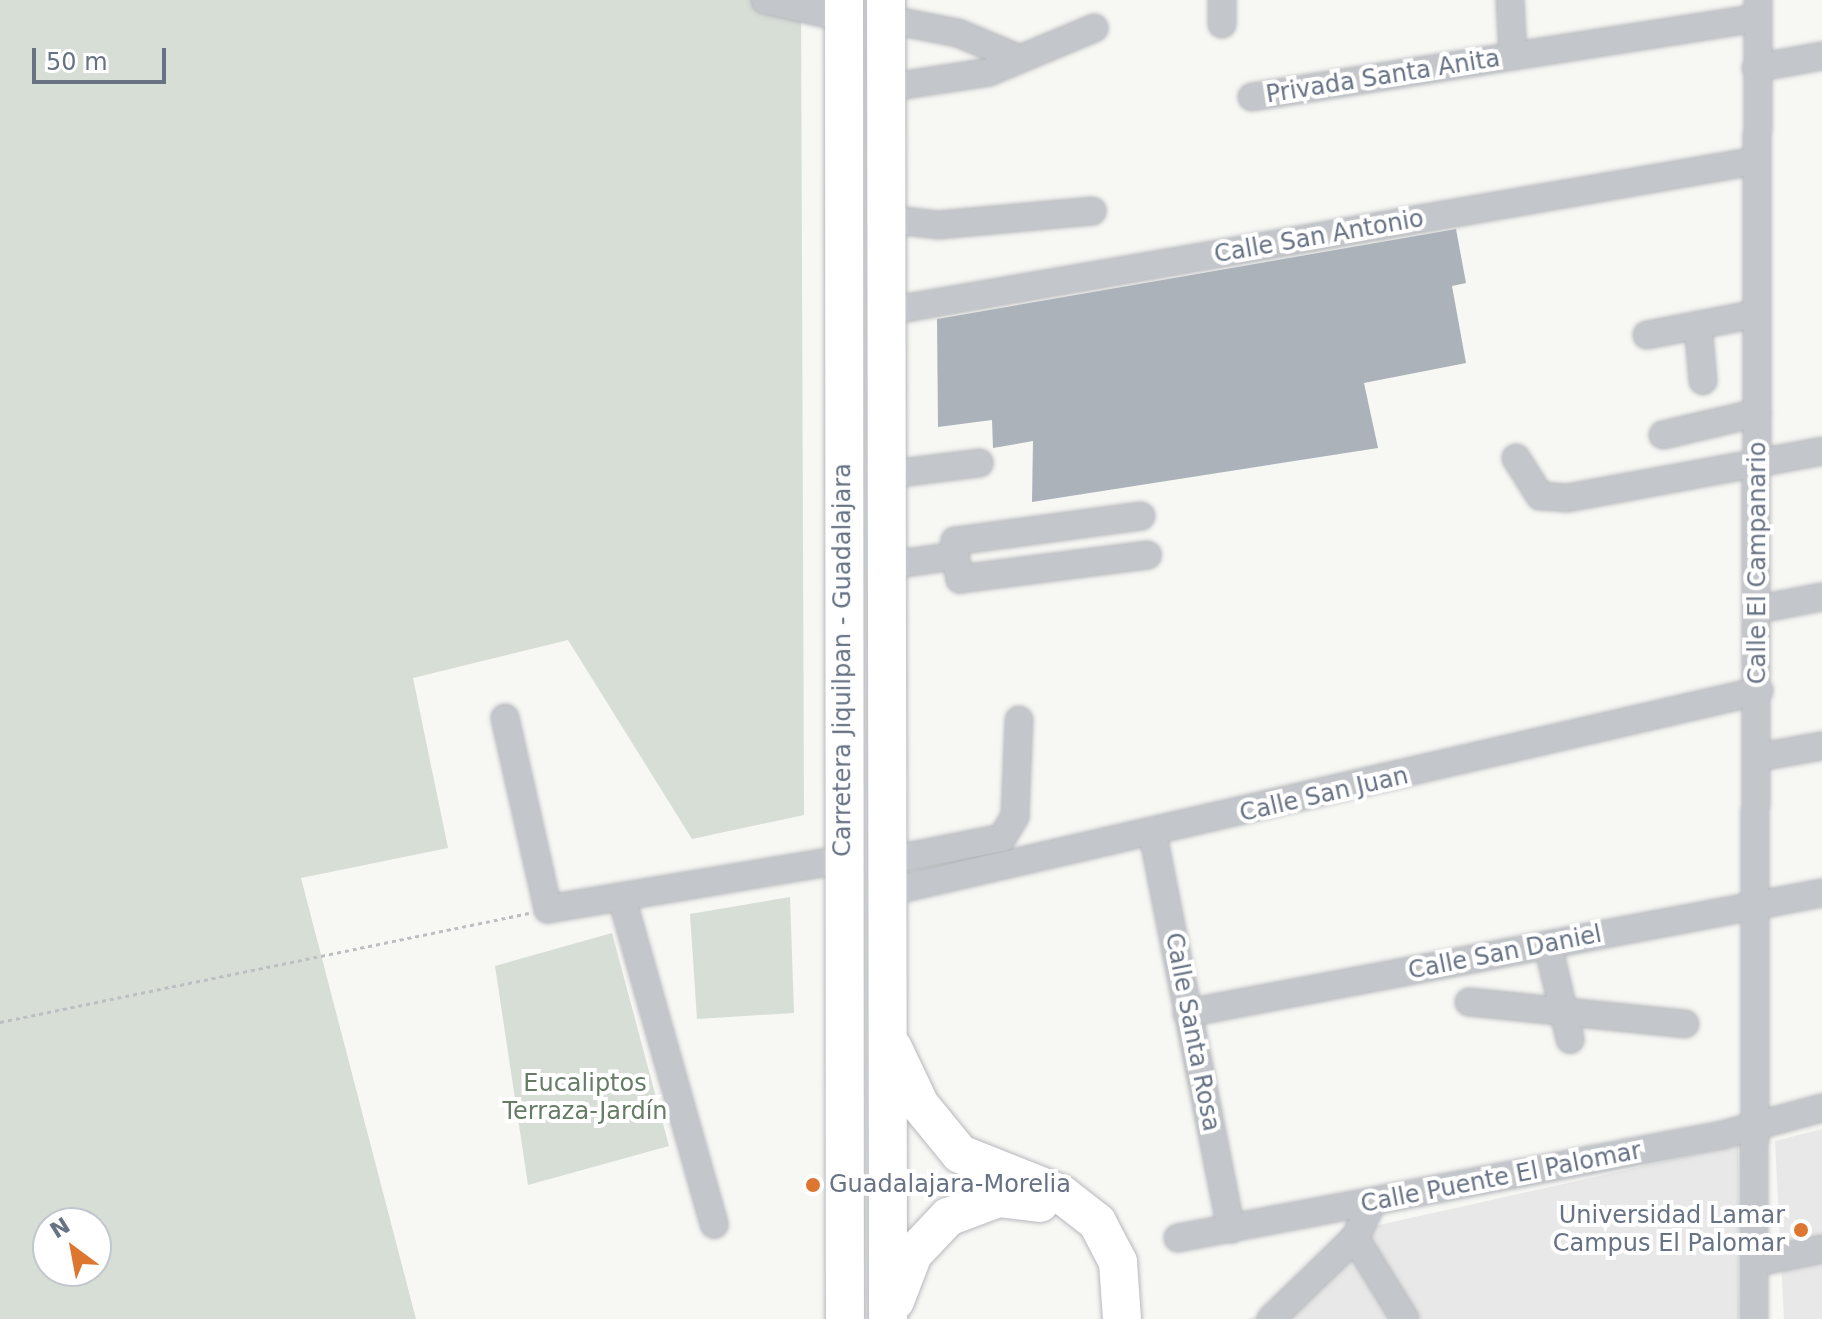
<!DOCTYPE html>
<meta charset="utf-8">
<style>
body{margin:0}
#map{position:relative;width:1822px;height:1319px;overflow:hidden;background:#f7f7f4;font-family:"DejaVu Sans",sans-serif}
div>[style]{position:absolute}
.built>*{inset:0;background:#e8e8e8}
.green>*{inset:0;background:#d7ded6}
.building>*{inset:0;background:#abb2b9}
.path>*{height:3px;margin-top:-1.5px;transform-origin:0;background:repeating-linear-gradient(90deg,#bdbec1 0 4px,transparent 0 8px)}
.roads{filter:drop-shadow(0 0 2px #b6b8bc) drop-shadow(0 0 2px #b6b8bc)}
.minor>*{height:26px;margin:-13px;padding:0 13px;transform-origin:13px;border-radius:13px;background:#c3c6ca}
.highway>*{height:38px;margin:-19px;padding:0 19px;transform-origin:19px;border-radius:19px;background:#fff}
.dots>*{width:22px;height:22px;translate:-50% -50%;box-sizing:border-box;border:4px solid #fff;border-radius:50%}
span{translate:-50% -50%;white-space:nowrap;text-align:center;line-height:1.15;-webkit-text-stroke:8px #fff;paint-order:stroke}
.street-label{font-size:24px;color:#677284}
.park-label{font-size:24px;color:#667c66}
.poi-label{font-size:24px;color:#677284}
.left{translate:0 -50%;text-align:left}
.right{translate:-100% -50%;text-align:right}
.north{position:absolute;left:32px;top:1207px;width:80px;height:80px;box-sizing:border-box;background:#fff;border:2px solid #c2c7ce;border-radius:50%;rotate:328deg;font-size:22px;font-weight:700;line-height:32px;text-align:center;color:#677284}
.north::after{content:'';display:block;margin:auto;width:28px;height:36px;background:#dd772f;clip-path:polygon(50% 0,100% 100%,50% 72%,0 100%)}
.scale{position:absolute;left:32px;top:48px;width:134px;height:36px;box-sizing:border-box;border:4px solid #677284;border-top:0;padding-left:10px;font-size:24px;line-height:28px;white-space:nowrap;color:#677284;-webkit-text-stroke:6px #fff;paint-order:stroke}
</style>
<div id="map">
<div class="built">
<i style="clip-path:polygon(1822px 1129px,1822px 1319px,1784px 1319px,1775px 1141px)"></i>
<i style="clip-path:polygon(1738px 1145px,1739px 1319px,1247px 1319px,1268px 1311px,1350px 1221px,1379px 1225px)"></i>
</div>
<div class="green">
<i style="clip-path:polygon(evenodd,0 0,801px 0,804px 815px,692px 839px,568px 640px,413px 678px,448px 848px,301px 878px,416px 1319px,0 1319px,0 0,48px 1223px,96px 1223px,96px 1271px,48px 1271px,48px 1223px)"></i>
<i style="clip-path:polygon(790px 897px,794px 1013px,697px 1019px,690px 914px)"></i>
<i style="clip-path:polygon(612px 933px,669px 1146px,528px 1185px,495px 966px)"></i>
</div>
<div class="building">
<i style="clip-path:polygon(1456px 229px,1466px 283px,1452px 286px,1466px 363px,1364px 383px,1378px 448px,1032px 502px,1033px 441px,993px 448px,992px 420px,938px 427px,937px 319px)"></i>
</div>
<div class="path">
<i style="left:0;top:1022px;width:540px;rotate:-11.64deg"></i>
</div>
<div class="roads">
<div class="minor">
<i style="left:765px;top:0;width:81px;rotate:12.8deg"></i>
<i style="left:1222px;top:0;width:24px;rotate:90deg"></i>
<i style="left:1510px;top:0;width:56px;rotate:86.9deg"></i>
<i style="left:886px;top:19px;width:73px;rotate:11deg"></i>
<i style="left:958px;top:33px;width:62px;rotate:22.8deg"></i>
<i style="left:1756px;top:68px;width:67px;rotate:-10.3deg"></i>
<i style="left:885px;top:88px;width:105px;rotate:-8.7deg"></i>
<i style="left:989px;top:72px;width:114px;rotate:-22.7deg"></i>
<i style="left:1252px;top:97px;width:512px;rotate:-8.87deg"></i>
<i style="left:884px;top:219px;width:54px;rotate:6.3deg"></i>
<i style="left:938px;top:225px;width:155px;rotate:-5.2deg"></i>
<i style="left:883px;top:312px;width:885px;rotate:-9.82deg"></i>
<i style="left:1698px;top:325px;width:56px;rotate:84.9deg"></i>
<i style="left:1647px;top:335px;width:111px;rotate:-10.9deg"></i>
<i style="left:1663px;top:435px;width:97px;rotate:-13.2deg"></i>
<i style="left:1516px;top:458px;width:45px;rotate:57.7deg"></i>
<i style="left:1540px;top:496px;width:27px;rotate:4deg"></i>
<i style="left:1567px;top:498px;width:259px;rotate:-10.4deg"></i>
<i style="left:884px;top:475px;width:96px;rotate:-7.2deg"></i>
<i style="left:1141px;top:516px;width:188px;rotate:172.3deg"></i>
<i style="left:955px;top:541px;width:15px;rotate:90deg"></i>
<i style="left:955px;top:556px;width:24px;rotate:78deg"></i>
<i style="left:960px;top:579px;width:189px;rotate:-7.3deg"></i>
<i style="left:884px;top:566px;width:72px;rotate:-8deg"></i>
<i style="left:1759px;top:609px;width:64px;rotate:-10.8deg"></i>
<i style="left:505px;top:718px;width:196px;rotate:77.3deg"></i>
<i style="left:548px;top:909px;width:298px;rotate:-9.5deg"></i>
<i style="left:1760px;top:757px;width:63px;rotate:-10.1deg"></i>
<i style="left:1153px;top:835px;width:402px;rotate:78.8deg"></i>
<i style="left:886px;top:861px;width:118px;rotate:-11.2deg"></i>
<i style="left:1002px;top:838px;width:26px;rotate:-59deg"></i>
<i style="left:1015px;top:816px;width:96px;rotate:-87.6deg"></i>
<i style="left:887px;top:892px;width:895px;rotate:-12.98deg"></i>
<i style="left:623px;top:902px;width:335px;rotate:74.2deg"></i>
<i style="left:1548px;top:945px;width:97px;rotate:76.8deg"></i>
<i style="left:1469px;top:1002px;width:217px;rotate:5.8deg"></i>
<i style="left:1187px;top:1013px;width:646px;rotate:-10.7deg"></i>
<i style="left:1178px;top:1238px;width:554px;rotate:-10.72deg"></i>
<i style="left:1722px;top:1135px;width:104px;rotate:-15.1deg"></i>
<i style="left:1355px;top:1238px;width:95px;rotate:58.3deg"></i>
<i style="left:1754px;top:1263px;width:69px;rotate:-11.6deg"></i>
<i style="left:1271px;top:1319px;width:117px;rotate:-44deg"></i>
<i style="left:1355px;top:1238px;width:39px;rotate:-64deg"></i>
<i style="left:1754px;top:1319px;width:1319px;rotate:-89.83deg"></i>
</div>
<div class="highway">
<i style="left:844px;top:0;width:1319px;rotate:89.96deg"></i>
<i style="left:886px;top:0;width:1319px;rotate:89.91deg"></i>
<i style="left:893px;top:1048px;width:63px;rotate:64.7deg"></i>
<i style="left:920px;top:1105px;width:63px;rotate:50.8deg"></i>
<i style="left:960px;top:1154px;width:109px;rotate:21.6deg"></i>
<i style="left:1061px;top:1194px;width:46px;rotate:37.9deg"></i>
<i style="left:1097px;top:1222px;width:45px;rotate:62.3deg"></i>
<i style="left:1118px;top:1262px;width:57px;rotate:86deg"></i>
<i style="left:895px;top:1301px;width:50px;rotate:-69deg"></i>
<i style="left:913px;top:1254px;width:51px;rotate:-46.6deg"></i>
<i style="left:948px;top:1217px;width:53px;rotate:-20.8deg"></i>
<i style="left:998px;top:1198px;width:42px;rotate:6.8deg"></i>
</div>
</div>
<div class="dots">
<i style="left:813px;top:1185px;background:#dd772f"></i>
<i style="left:1801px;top:1230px;background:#dd772f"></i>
</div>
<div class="street-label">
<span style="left:1383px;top:77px;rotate:-9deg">Privada Santa Anita</span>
<span style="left:1319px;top:237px;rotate:-10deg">Calle San Antonio</span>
<span style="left:1758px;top:563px;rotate:-90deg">Calle El Campanario</span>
<span style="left:843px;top:660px;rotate:-90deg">Carretera Jiquilpan - Guadalajara</span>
<span style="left:1324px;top:795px;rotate:-13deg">Calle San Juan</span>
<span style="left:1505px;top:953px;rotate:-11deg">Calle San Daniel</span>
<span style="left:1192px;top:1032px;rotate:79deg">Calle Santa Rosa</span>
<span style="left:1501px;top:1178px;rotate:-11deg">Calle Puente El Palomar</span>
</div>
<div class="park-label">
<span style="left:585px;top:1098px">Eucaliptos<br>Terraza-Jardín</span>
</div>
<div class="poi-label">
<span class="left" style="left:829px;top:1185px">Guadalajara-Morelia</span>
<span class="right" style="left:1785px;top:1230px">Universidad Lamar<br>Campus El Palomar</span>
</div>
<div class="north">N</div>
<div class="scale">50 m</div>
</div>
